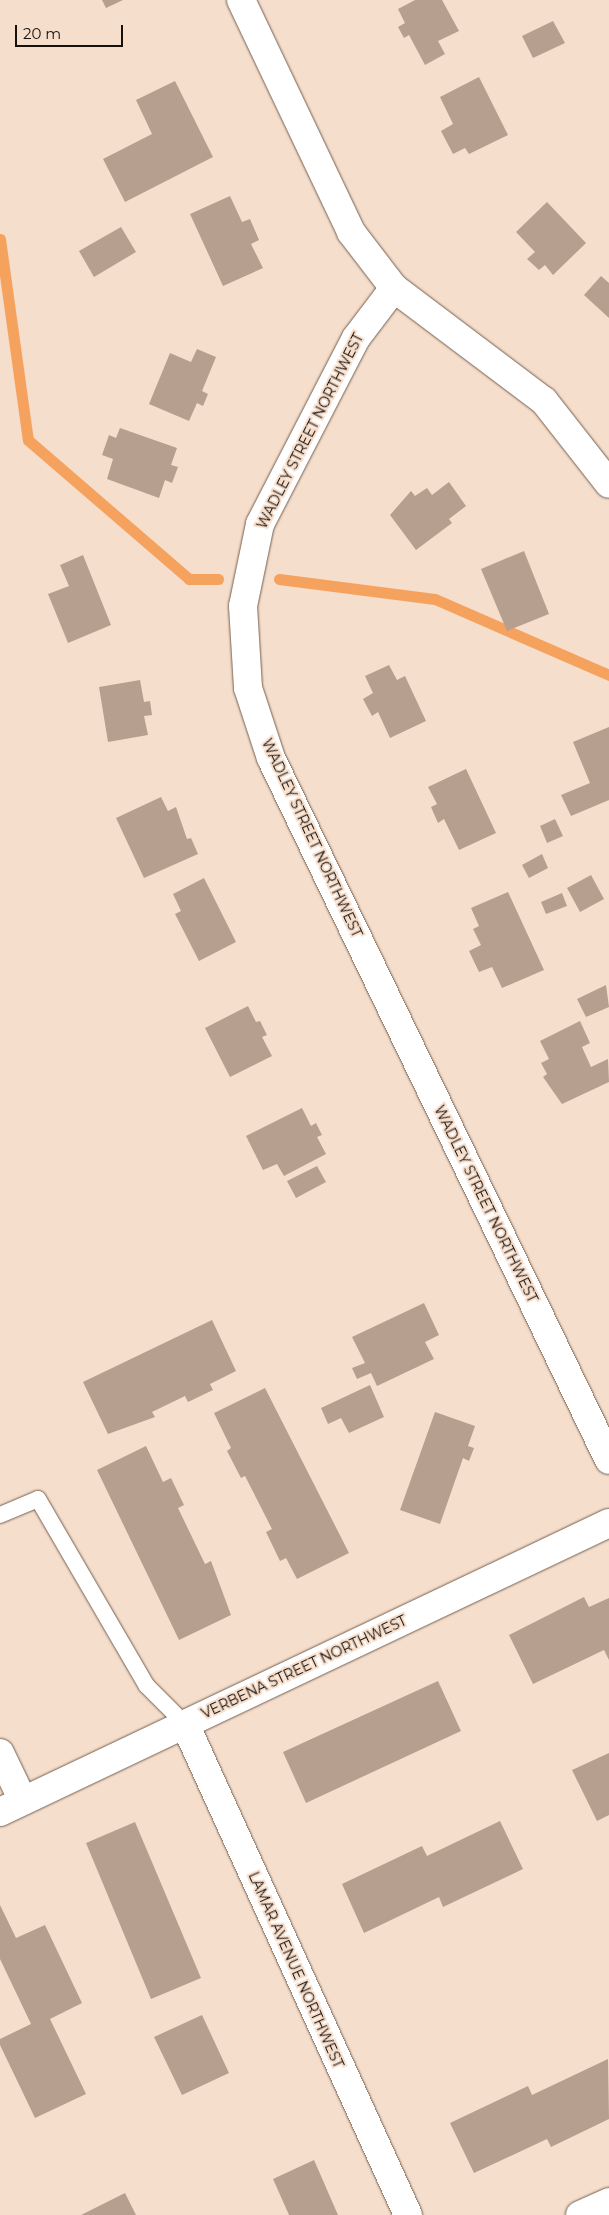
<!DOCTYPE html>
<style>
body{margin:0}
#map{position:relative;width:609px;height:2215px;overflow:hidden;background:#f6decc;font-family:Montserrat,sans-serif}
div>[style]{position:absolute}
.stream>*{height:11px;margin:-5.5px;padding:0 5.5px;transform-origin:5.5px;border-radius:5.5px;background:#f6a25f}
.building>*{inset:0;background:#b69f8e}
.roads{filter:drop-shadow(0 0 1px #745f4f) drop-shadow(0 0 1px #745f4f)}
.lane>*{height:16px;margin:-8px;padding:0 8px;transform-origin:8px;border-radius:8px;background:#fff}
.street>*{height:28px;margin:-14px;padding:0 14px;transform-origin:14px;border-radius:14px;background:#fff}
span{translate:-50% -50%;white-space:nowrap;text-align:center;line-height:1.15;-webkit-text-stroke:4px #f6decc;paint-order:stroke}
.street-label{font-size:14px;color:#18100a}
.scale{position:absolute;left:15px;top:25px;width:108px;height:22px;box-sizing:border-box;border:2px solid #18100a;border-top:0;padding-left:6px;font-size:15px;line-height:18px;white-space:nowrap;color:#18100a;-webkit-text-stroke:4px #f6decc;paint-order:stroke}
</style>
<div id="map">
<div class="stream">
<i style="left:0;top:239px;width:203px;rotate:82.1deg"></i>
<i style="left:28px;top:440px;width:213px;rotate:40.8deg"></i>
<i style="left:189px;top:579px;width:29px"></i>
<i style="left:279px;top:579px;width:157px;rotate:7.3deg"></i>
<i style="left:435px;top:599px;width:190px;rotate:23.6deg"></i>
</div>
<div class="building">
<i style="clip-path:polygon(102px 0,123px 0,106px 8px)"></i>
<i style="clip-path:polygon(415px 0,442px 0,459px 31px,438px 41px,445px 54px,425px 65px,409px 35px,404px 38px,398px 27px,405px 23px,398px 9px)"></i>
<i style="clip-path:polygon(553px 21px,565px 43px,533px 58px,522px 36px)"></i>
<i style="clip-path:polygon(479px 77px,508px 135px,469px 154px,465px 148px,453px 154px,441px 131px,453px 124px,440px 97px)"></i>
<i style="clip-path:polygon(175px 81px,213px 157px,125px 202px,103px 159px,152px 134px,136px 100px)"></i>
<i style="clip-path:polygon(230px 196px,242px 222px,250px 219px,259px 240px,251px 244px,263px 268px,223px 286px,190px 214px)"></i>
<i style="clip-path:polygon(547px 202px,586px 243px,553px 275px,545px 265px,539px 270px,527px 259px,535px 252px,516px 232px)"></i>
<i style="clip-path:polygon(121px 227px,136px 252px,94px 277px,79px 251px)"></i>
<i style="clip-path:polygon(601px 276px,609px 283px,609px 318px,584px 295px)"></i>
<i style="clip-path:polygon(197px 349px,216px 357px,202px 391px,208px 394px,203px 406px,197px 403px,189px 421px,149px 404px,170px 353px,191px 362px)"></i>
<i style="clip-path:polygon(120px 428px,177px 448px,171px 465px,178px 467px,172px 483px,165px 480px,159px 498px,107px 479px,113px 459px,102px 455px,109px 435px,116px 438px)"></i>
<i style="clip-path:polygon(449px 482px,466px 506px,449px 519px,452px 523px,416px 550px,390px 515px,411px 491px,415px 496px,427px 488px,432px 495px)"></i>
<i style="clip-path:polygon(524px 551px,549px 614px,507px 631px,481px 569px)"></i>
<i style="clip-path:polygon(83px 555px,111px 625px,68px 643px,48px 594px,69px 586px,60px 565px)"></i>
<i style="clip-path:polygon(389px 665px,397px 680px,405px 676px,426px 721px,390px 738px,378px 712px,372px 716px,363px 699px,373px 693px,365px 676px)"></i>
<i style="clip-path:polygon(140px 680px,144px 702px,150px 701px,152px 715px,144px 716px,148px 735px,108px 742px,99px 687px)"></i>
<i style="clip-path:polygon(609px 727px,609px 800px,571px 816px,561px 795px,590px 783px,573px 742px)"></i>
<i style="clip-path:polygon(466px 769px,496px 833px,459px 850px,444px 819px,438px 823px,431px 807px,437px 804px,428px 787px)"></i>
<i style="clip-path:polygon(161px 797px,168px 811px,176px 807px,187px 839px,191px 838px,198px 854px,144px 878px,116px 818px)"></i>
<i style="clip-path:polygon(555px 819px,563px 836px,547px 843px,540px 826px)"></i>
<i style="clip-path:polygon(542px 854px,548px 868px,529px 878px,522px 865px)"></i>
<i style="clip-path:polygon(591px 875px,604px 899px,580px 912px,567px 888px)"></i>
<i style="clip-path:polygon(204px 878px,236px 942px,199px 961px,175px 914px,181px 911px,173px 894px)"></i>
<i style="clip-path:polygon(508px 892px,544px 970px,502px 988px,492px 967px,479px 972px,469px 951px,481px 945px,473px 929px,479px 926px,471px 908px)"></i>
<i style="clip-path:polygon(562px 893px,567px 906px,546px 914px,541px 902px)"></i>
<i style="clip-path:polygon(606px 985px,609px 1007px,586px 1017px,577px 999px)"></i>
<i style="clip-path:polygon(248px 1006px,256px 1022px,260px 1021px,267px 1035px,262px 1037px,272px 1056px,230px 1077px,205px 1028px)"></i>
<i style="clip-path:polygon(580px 1021px,590px 1043px,582px 1047px,591px 1067px,608px 1059px,609px 1082px,562px 1104px,543px 1077px,547px 1074px,541px 1063px,549px 1059px,540px 1041px)"></i>
<i style="clip-path:polygon(302px 1108px,311px 1126px,316px 1123px,322px 1135px,317px 1137px,326px 1154px,284px 1176px,277px 1164px,263px 1170px,246px 1136px)"></i>
<i style="clip-path:polygon(317px 1166px,326px 1182px,296px 1198px,287px 1181px)"></i>
<i style="clip-path:polygon(424px 1303px,439px 1335px,425px 1342px,434px 1359px,377px 1386px,371px 1373px,357px 1379px,352px 1368px,365px 1363px,352px 1337px)"></i>
<i style="clip-path:polygon(212px 1320px,236px 1371px,210px 1384px,213px 1390px,188px 1402px,185px 1396px,152px 1412px,155px 1417px,108px 1434px,83px 1382px)"></i>
<i style="clip-path:polygon(370px 1385px,384px 1417px,349px 1433px,341px 1418px,328px 1424px,321px 1408px)"></i>
<i style="clip-path:polygon(265px 1388px,349px 1553px,297px 1579px,286px 1558px,280px 1561px,266px 1532px,272px 1529px,245px 1476px,241px 1478px,227px 1451px,231px 1448px,214px 1413px)"></i>
<i style="clip-path:polygon(435px 1412px,475px 1426px,468px 1446px,474px 1448px,469px 1461px,463px 1458px,440px 1524px,400px 1510px)"></i>
<i style="clip-path:polygon(146px 1446px,163px 1482px,171px 1478px,184px 1505px,178px 1508px,205px 1564px,211px 1561px,231px 1615px,179px 1640px,97px 1470px)"></i>
<i style="clip-path:polygon(584px 1597px,589px 1607px,609px 1598px,609px 1660px,604px 1650px,533px 1684px,509px 1635px)"></i>
<i style="clip-path:polygon(438px 1681px,461px 1731px,306px 1803px,283px 1752px)"></i>
<i style="clip-path:polygon(609px 1753px,609px 1815px,597px 1821px,572px 1770px)"></i>
<i style="clip-path:polygon(500px 1821px,523px 1869px,443px 1907px,439px 1897px,364px 1933px,342px 1884px,422px 1846px,427px 1856px)"></i>
<i style="clip-path:polygon(135px 1822px,201px 1978px,151px 1999px,86px 1843px)"></i>
<i style="clip-path:polygon(0 1905px,16px 1938px,45px 1925px,82px 2003px,50px 2019px,86px 2094px,35px 2118px,0 2045px,0 2039px,31px 2024px,0 1959px)"></i>
<i style="clip-path:polygon(202px 2015px,229px 2073px,182px 2095px,154px 2037px)"></i>
<i style="clip-path:polygon(608px 2059px,609px 2119px,551px 2147px,547px 2139px,474px 2173px,450px 2123px,528px 2086px,532px 2095px)"></i>
<i style="clip-path:polygon(314px 2160px,338px 2215px,289px 2215px,273px 2179px)"></i>
<i style="clip-path:polygon(125px 2193px,136px 2215px,81px 2215px)"></i>
</div>
<div class="roads">
<div class="lane">
<i style="left:0;top:1515px;width:41px;rotate:-22.8deg"></i>
<i style="left:38px;top:1499px;width:216px;rotate:59.8deg"></i>
<i style="left:147px;top:1686px;width:54px;rotate:45deg"></i>
</div>
<div class="street">
<i style="left:241px;top:0;width:257px;rotate:64.6deg"></i>
<i style="left:351px;top:232px;width:71px;rotate:52.5deg"></i>
<i style="left:394px;top:288px;width:188px;rotate:37deg"></i>
<i style="left:544px;top:401px;width:105px;rotate:51.9deg"></i>
<i style="left:394px;top:288px;width:63px;rotate:127.2deg"></i>
<i style="left:356px;top:338px;width:209px;rotate:117.3deg"></i>
<i style="left:260px;top:524px;width:84px;rotate:101.7deg"></i>
<i style="left:243px;top:606px;width:82px;rotate:86.5deg"></i>
<i style="left:248px;top:688px;width:74px;rotate:71.8deg"></i>
<i style="left:271px;top:758px;width:779px;rotate:64.29deg"></i>
<i style="left:185px;top:1724px;width:539px;rotate:65.57deg"></i>
<i style="left:0;top:1753px;width:53px;rotate:64.4deg"></i>
<i style="left:0;top:1812px;width:674px;rotate:-25.39deg"></i>
<i style="left:580px;top:2215px;width:32px;rotate:-24deg"></i>
</div>
</div>
<div class="street-label">
<span style="left:310px;top:431px;rotate:-63deg">WADLEY STREET NORTHWEST</span>
<span style="left:312px;top:838px;rotate:65deg">WADLEY STREET NORTHWEST</span>
<span style="left:486px;top:1204px;rotate:64deg">WADLEY STREET NORTHWEST</span>
<span style="left:304px;top:1667px;rotate:-25deg">VERBENA STREET NORTHWEST</span>
<span style="left:296px;top:1970px;rotate:66deg">LAMAR AVENUE NORTHWEST</span>
</div>
<div class="scale">20 m</div>
</div>
